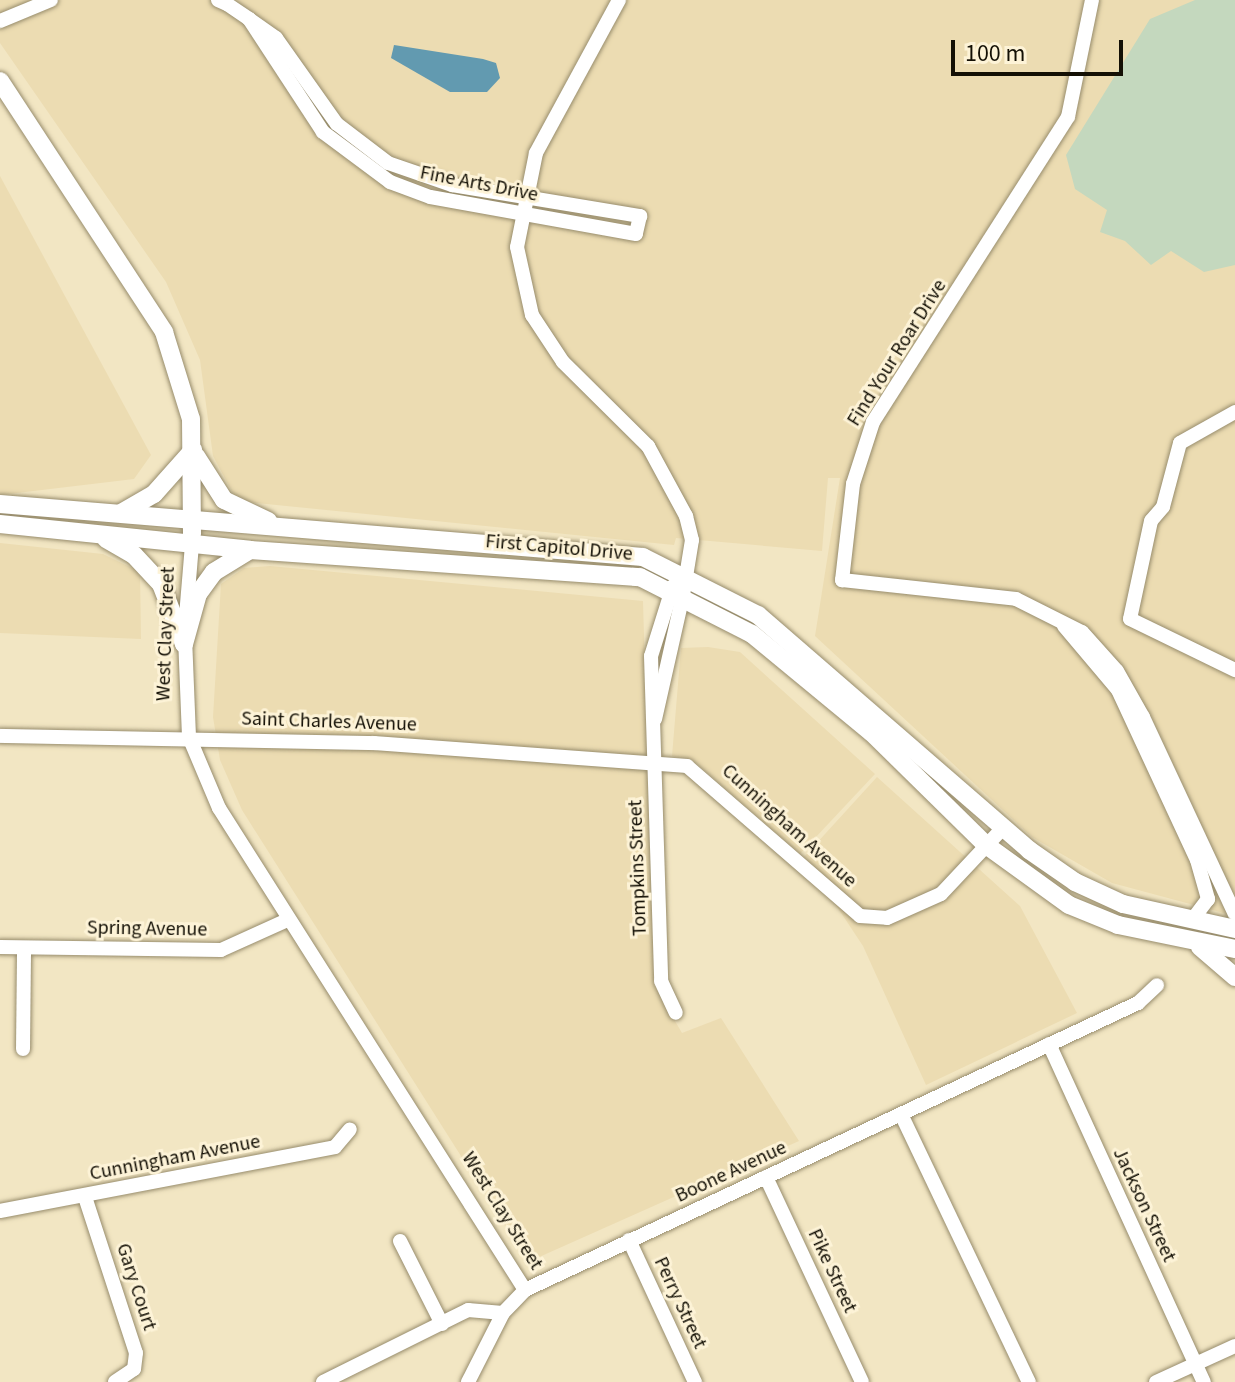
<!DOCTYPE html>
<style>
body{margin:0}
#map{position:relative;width:1235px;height:1382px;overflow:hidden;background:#f2e6c3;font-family:"Source Sans 3",sans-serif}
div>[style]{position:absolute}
.built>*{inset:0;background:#ecdcb2}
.green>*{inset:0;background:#c4d8be}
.water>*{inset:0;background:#629ab0}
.roads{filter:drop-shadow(0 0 2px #978c6c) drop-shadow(0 0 2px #978c6c)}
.minor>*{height:14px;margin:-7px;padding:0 7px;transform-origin:7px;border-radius:7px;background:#fff}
.major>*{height:18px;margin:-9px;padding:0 9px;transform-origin:9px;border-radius:9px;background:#fff}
span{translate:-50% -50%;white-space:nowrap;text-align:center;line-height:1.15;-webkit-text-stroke:6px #fdf3d7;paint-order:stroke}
.street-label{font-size:20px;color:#141005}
.scale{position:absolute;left:951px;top:40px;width:172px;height:36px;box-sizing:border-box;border:4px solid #141005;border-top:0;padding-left:10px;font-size:24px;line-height:28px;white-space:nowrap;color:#141005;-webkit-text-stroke:6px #fdf3d7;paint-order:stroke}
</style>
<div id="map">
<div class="built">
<i style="clip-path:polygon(0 0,1235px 0,1235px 916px,1112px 883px,1032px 837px,815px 636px,840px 478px,828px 478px,822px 551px,676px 538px,674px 545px,237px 501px,213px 456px,200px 360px,166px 282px,0 43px)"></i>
<i style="clip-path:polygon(0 176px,151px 455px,134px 479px,0 495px)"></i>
<i style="clip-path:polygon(0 543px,103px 554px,140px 572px,141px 639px,0 633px)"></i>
<i style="clip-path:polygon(270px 566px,643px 601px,654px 985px,682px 1033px,721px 1018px,799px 1141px,528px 1262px,242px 810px,220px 760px,213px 717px,221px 584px,244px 568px)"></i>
<i style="clip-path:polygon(708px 647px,740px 652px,875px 774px,800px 854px,696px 763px,672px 756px,681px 648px)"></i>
<i style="clip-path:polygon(877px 777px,1020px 906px,1077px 1013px,926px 1085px,863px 946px,804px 857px)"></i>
</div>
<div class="green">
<i style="clip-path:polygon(1195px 0,1235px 0,1235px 265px,1204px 272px,1171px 251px,1151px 265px,1125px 241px,1100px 232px,1107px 210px,1075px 189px,1066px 155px,1150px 19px)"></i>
</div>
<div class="water">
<i style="clip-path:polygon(394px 45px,483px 59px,496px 63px,500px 78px,487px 92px,450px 92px,391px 58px)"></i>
</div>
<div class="roads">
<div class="minor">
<i style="left:218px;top:0;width:10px;rotate:24deg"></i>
<i style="left:227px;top:4px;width:27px;rotate:34deg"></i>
<i style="left:249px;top:19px;width:33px;rotate:35deg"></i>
<i style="left:276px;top:38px;width:105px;rotate:54.7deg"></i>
<i style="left:337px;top:124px;width:64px;rotate:37.4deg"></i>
<i style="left:388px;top:163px;width:68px;rotate:19deg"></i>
<i style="left:452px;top:185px;width:191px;rotate:9.4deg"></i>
<i style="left:640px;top:216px;width:18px;rotate:103deg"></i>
<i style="left:636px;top:234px;width:209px;rotate:-169.8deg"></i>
<i style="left:430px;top:197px;width:43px;rotate:-159.4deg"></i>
<i style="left:390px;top:182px;width:84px;rotate:-143.3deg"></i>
<i style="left:323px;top:132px;width:135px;rotate:-123.2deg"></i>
<i style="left:619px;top:0;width:174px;rotate:118.5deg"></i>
<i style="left:536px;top:153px;width:96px;rotate:101.4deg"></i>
<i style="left:517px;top:247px;width:70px;rotate:77.6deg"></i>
<i style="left:532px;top:315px;width:56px;rotate:56.6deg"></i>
<i style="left:563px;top:362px;width:120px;rotate:44.7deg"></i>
<i style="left:648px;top:446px;width:80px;rotate:61.5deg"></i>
<i style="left:686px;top:516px;width:25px;rotate:76deg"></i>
<i style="left:692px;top:540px;width:56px;rotate:99.3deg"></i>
<i style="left:683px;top:595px;width:127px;rotate:102.7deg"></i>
<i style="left:1092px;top:0;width:119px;rotate:101.6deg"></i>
<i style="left:1068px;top:117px;width:362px;rotate:122.6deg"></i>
<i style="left:873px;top:422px;width:65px;rotate:107.9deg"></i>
<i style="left:853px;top:484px;width:97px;rotate:96.5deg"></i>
<i style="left:842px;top:580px;width:175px;rotate:6.2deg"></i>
<i style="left:1016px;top:599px;width:74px;rotate:26.6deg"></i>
<i style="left:1082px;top:632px;width:52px;rotate:48.1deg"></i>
<i style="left:1117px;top:671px;width:53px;rotate:60.5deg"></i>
<i style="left:1143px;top:717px;width:217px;rotate:65deg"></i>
<i style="left:0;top:21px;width:55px;rotate:-22.4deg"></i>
<i style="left:1235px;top:412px;width:63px;rotate:150.6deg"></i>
<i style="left:1180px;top:443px;width:66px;rotate:104.9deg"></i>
<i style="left:1163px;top:507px;width:18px;rotate:131deg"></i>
<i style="left:1151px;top:521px;width:100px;rotate:102.1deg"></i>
<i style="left:1130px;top:619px;width:117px;rotate:25.9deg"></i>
<i style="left:673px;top:586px;width:73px;rotate:107.4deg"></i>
<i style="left:651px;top:656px;width:325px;rotate:88.2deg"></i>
<i style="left:661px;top:981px;width:35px;rotate:65deg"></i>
<i style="left:186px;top:616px;width:71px;rotate:-85.2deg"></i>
<i style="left:1064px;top:626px;width:84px;rotate:49.8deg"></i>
<i style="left:1118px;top:690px;width:187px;rotate:65.1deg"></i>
<i style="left:1197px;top:860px;width:41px;rotate:74.2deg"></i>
<i style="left:1208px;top:899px;width:26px;rotate:127deg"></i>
<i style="left:185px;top:637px;width:100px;rotate:87.7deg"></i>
<i style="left:189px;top:737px;width:77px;rotate:67.1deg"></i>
<i style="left:219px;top:808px;width:571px;rotate:57.59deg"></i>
<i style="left:0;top:736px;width:374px;rotate:1.1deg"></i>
<i style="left:374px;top:743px;width:314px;rotate:4.2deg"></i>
<i style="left:687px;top:766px;width:229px;rotate:40.9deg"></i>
<i style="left:860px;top:916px;width:27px;rotate:4deg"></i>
<i style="left:887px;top:918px;width:59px;rotate:-24deg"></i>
<i style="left:941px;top:894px;width:91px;rotate:-46.8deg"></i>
<i style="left:0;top:947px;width:221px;rotate:0.8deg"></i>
<i style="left:221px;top:950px;width:72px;rotate:-24.4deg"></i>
<i style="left:1049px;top:1044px;width:372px;rotate:65.4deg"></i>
<i style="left:23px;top:1049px;width:101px;rotate:-89.4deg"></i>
<i style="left:901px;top:1114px;width:297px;rotate:64.5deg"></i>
<i style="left:766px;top:1177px;width:226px;rotate:64.9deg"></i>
<i style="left:85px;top:1197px;width:164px;rotate:71.9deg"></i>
<i style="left:136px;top:1353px;width:16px;rotate:97deg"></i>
<i style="left:134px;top:1369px;width:23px;rotate:146deg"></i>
<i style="left:0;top:1211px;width:341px;rotate:-10.8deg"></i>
<i style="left:335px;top:1147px;width:23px;rotate:-50deg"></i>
<i style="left:629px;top:1240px;width:157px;rotate:65.1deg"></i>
<i style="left:400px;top:1241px;width:93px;rotate:63.2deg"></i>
<i style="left:323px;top:1382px;width:162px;rotate:-26.4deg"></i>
<i style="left:468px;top:1310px;width:35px;rotate:5deg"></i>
<i style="left:468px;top:1382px;width:77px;rotate:-63.1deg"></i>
<i style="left:503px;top:1313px;width:32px;rotate:-46deg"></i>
<i style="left:525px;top:1290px;width:677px;rotate:-25.09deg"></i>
<i style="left:1138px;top:1003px;width:26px;rotate:-43deg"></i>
<i style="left:1156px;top:1382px;width:87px;rotate:-24.5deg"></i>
</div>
<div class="major">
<i style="left:0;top:81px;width:300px;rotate:56.8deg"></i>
<i style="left:164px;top:332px;width:91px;rotate:72.8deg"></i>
<i style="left:191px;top:419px;width:115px;rotate:89.5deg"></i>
<i style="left:196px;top:456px;width:52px;rotate:57.5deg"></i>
<i style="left:224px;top:500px;width:49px;rotate:25.5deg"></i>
<i style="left:0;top:504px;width:645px;rotate:4.71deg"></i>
<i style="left:643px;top:557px;width:129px;rotate:26.8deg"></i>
<i style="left:758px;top:615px;width:359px;rotate:40.9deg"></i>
<i style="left:1029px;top:850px;width:56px;rotate:34.8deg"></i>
<i style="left:1075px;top:882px;width:53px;rotate:24.6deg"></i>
<i style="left:1123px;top:904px;width:115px;rotate:12.6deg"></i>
<i style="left:121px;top:513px;width:38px;rotate:-30deg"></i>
<i style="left:154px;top:494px;width:59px;rotate:-48.4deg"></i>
<i style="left:0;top:524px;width:251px;rotate:5.9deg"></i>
<i style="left:250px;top:550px;width:391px;rotate:4deg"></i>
<i style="left:640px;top:577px;width:126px;rotate:27deg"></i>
<i style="left:752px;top:634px;width:154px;rotate:39.5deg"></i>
<i style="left:871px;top:732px;width:161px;rotate:44.5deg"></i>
<i style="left:986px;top:845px;width:102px;rotate:35.9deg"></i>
<i style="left:1069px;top:905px;width:53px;rotate:22.2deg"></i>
<i style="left:1118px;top:925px;width:119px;rotate:11.6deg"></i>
<i style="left:106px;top:539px;width:32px;rotate:30deg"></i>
<i style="left:134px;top:555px;width:40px;rotate:47deg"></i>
<i style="left:161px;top:584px;width:64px;rotate:69deg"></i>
<i style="left:184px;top:644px;width:52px;rotate:-74.4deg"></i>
<i style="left:198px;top:594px;width:27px;rotate:-54deg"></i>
<i style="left:214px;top:572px;width:42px;rotate:-31.4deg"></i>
<i style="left:1200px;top:947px;width:46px;rotate:40.6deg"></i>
</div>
</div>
<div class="street-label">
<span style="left:479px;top:184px;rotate:11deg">Fine Arts Drive</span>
<span style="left:897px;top:353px;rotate:-58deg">Find Your Roar Drive</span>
<span style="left:559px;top:548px;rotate:5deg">First Capitol Drive</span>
<span style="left:166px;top:634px;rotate:-88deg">West Clay Street</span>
<span style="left:329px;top:722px;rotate:2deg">Saint Charles Avenue</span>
<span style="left:789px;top:826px;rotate:42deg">Cunningham Avenue</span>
<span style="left:638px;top:868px;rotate:-92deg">Tompkins Street</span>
<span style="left:147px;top:929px;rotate:1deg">Spring Avenue</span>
<span style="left:175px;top:1158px;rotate:-11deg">Cunningham Avenue</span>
<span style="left:731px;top:1172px;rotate:-25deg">Boone Avenue</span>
<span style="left:1144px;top:1205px;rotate:65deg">Jackson Street</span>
<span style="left:502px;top:1211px;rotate:58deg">West Clay Street</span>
<span style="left:832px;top:1271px;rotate:65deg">Pike Street</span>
<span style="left:136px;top:1287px;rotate:72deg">Gary Court</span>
<span style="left:680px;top:1303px;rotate:65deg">Perry Street</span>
</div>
<div class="scale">100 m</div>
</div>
